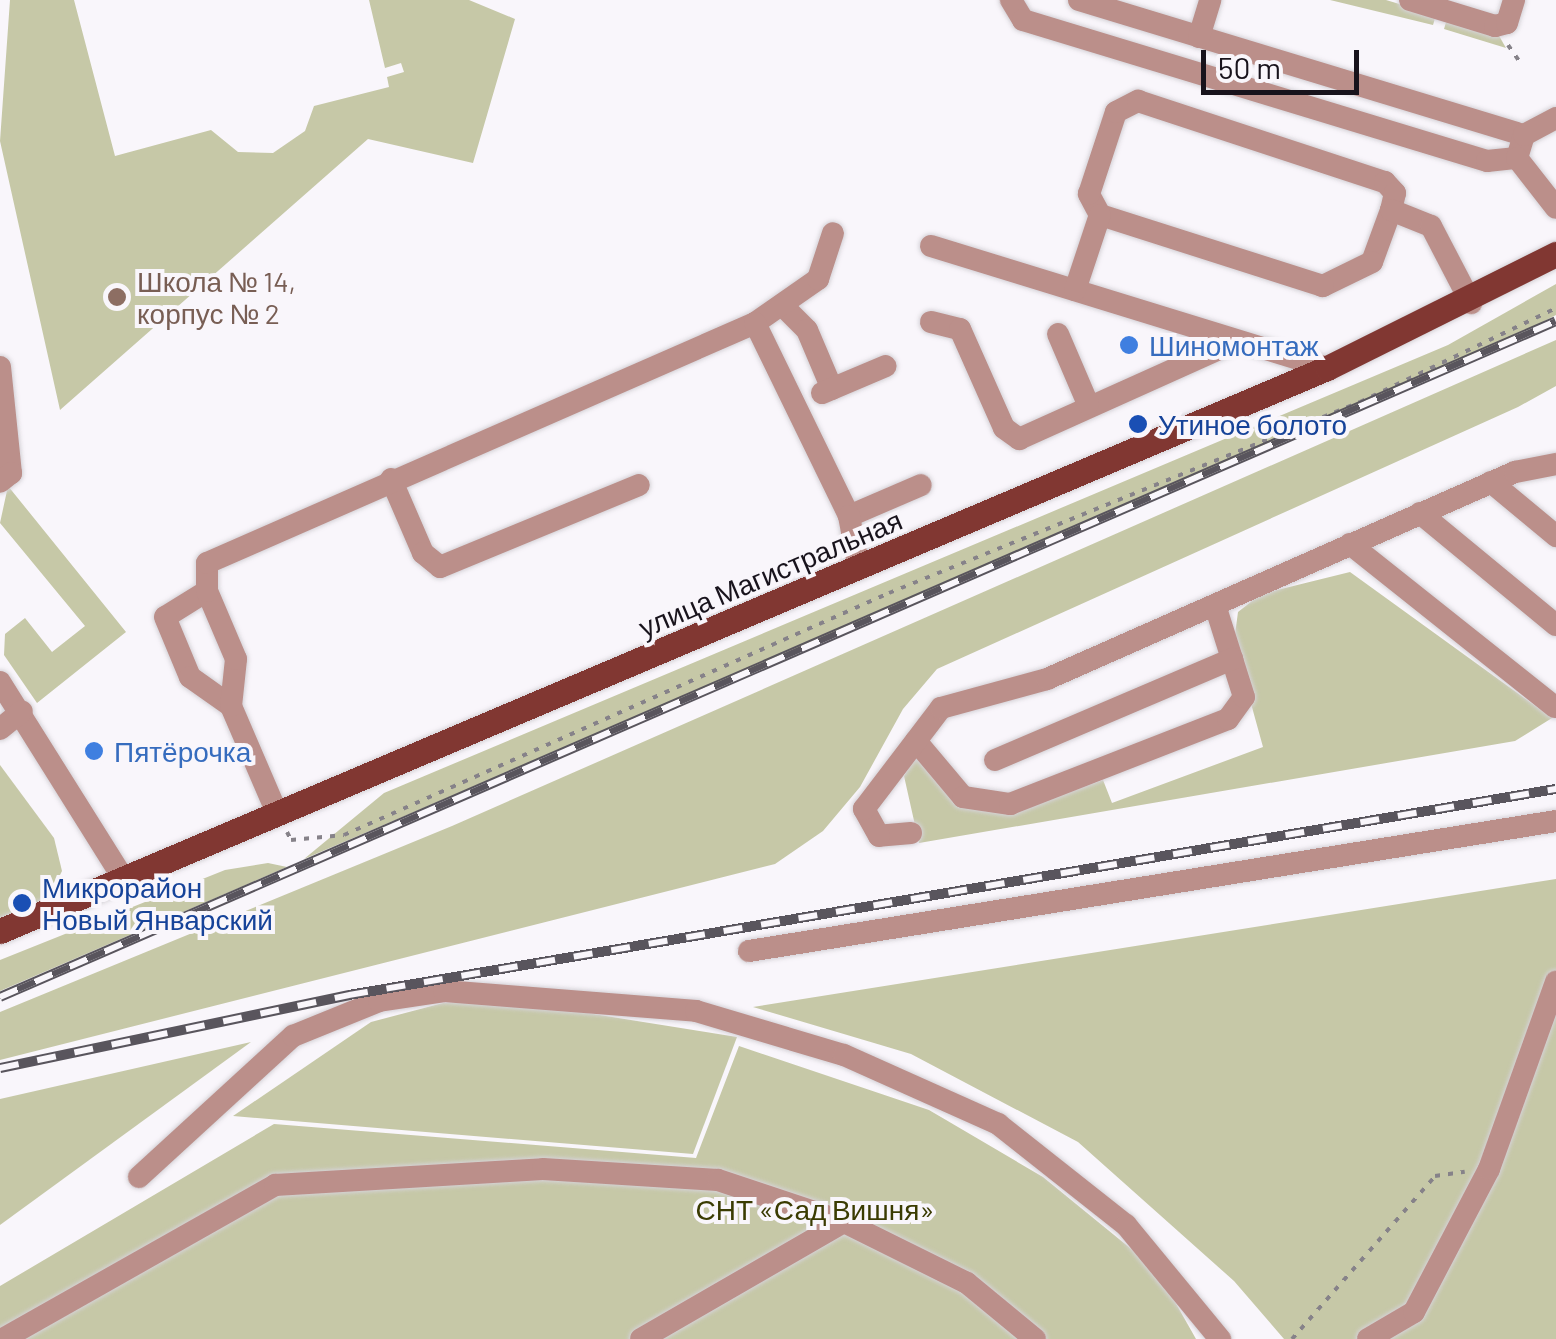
<!DOCTYPE html>
<meta charset="utf-8">
<style>
body{margin:0}
#map{position:relative;width:1556px;height:1339px;overflow:hidden;background:#f9f6fb;font-family:Barlow,sans-serif}
div>[style]{position:absolute}
.green>*{inset:0;background:#c6c8a7}
.path>*{height:4px;margin-top:-2px;transform-origin:0;background:repeating-linear-gradient(90deg,#868289 0 5px,transparent 0 13px)}
.roads{filter:drop-shadow(0 0 2px #d5d2d7) drop-shadow(0 0 2px #d5d2d7)}
.minor>*{height:22px;margin:-11px;padding:0 11px;transform-origin:11px;border-radius:11px;background:#bb8f8a}
.major>*{height:25px;margin:-12.5px;padding:0 12.5px;transform-origin:12.5px;border-radius:12.5px;background:#813732}
.rail>*{height:10px;margin-top:-5px;transform-origin:0;background:repeating-linear-gradient(90deg,#f9f6fb 0 19px,#59555d 0 38px);box-sizing:border-box;border-block:2px solid #59555d}
.dots>*{width:28px;height:28px;translate:-50% -50%;box-sizing:border-box;border:5px solid #f9f6fb;border-radius:50%}
span{translate:-50% -50%;white-space:nowrap;text-align:center;line-height:1.15;-webkit-text-stroke:8px #f9f6fb;paint-order:stroke}
.education-label{font-size:28px;color:#785e54}
.left{translate:0 -50%;text-align:left}
.shop-label{font-size:28px;color:#366cbe}
.transit-label{font-size:28px;color:#164399}
.street-label{font-size:28px;color:#18131c}
.park-label{font-size:28px;color:#3a3b02}
.scale{position:absolute;left:1201px;top:50px;width:158px;height:45px;box-sizing:border-box;border:5px solid #18131c;border-top:0;padding-left:12px;font-size:30px;line-height:35px;white-space:nowrap;color:#18131c;-webkit-text-stroke:8px #f9f6fb;paint-order:stroke}
</style>
<div id="map">
<div class="green">
<i style="clip-path:polygon(10px 0,74px 0,115px 156px,211px 130px,238px 152px,273px 153px,305px 131px,314px 106px,389px 87px,387px 77px,404px 72px,401px 63px,385px 68px,369px 0,469px 0,515px 19px,473px 163px,368px 139px,60px 410px,0 141px)"></i>
<i style="clip-path:polygon(1330px 0,1386px 0,1436px 15px,1433px 25px)"></i>
<i style="clip-path:polygon(1447px 19px,1498px 34px,1506px 48px,1444px 29px)"></i>
<i style="clip-path:polygon(1556px 284px,1556px 315px,1445px 372px,304px 859px,384px 793px,1448px 345px)"></i>
<i style="clip-path:polygon(1556px 340px,1556px 386px,1518px 407px,937px 669px,903px 709px,860px 787px,823px 831px,775px 864px,0 1060px,0 1012px,452px 826px)"></i>
<i style="clip-path:polygon(8px 486px,126px 632px,37px 703px,4px 655px,5px 634px,25px 618px,52px 652px,85px 626px,0 523px)"></i>
<i style="clip-path:polygon(1350px 572px,1552px 718px,1515px 741px,919px 843px,904px 776px,916px 756px,936px 781px,1028px 807px,1103px 780px,1112px 803px,1263px 747px,1234px 642px,1238px 612px,1261px 594px)"></i>
<i style="clip-path:polygon(0 765px,54px 838px,62px 871px,49px 897px,0 918px)"></i>
<i style="clip-path:polygon(268px 863px,287px 867px,0 991px,0 960px,225px 870px)"></i>
<i style="clip-path:polygon(1556px 879px,1556px 1339px,1284px 1339px,1234px 1281px,1078px 1142px,911px 1054px,753px 1007px)"></i>
<i style="clip-path:polygon(512px 1001px,737px 1037px,693px 1154px,233px 1116px,371px 1022px,443px 1003px)"></i>
<i style="clip-path:polygon(251px 1042px,0 1225px,0 1099px)"></i>
<i style="clip-path:polygon(739px 1046px,929px 1110px,1043px 1177px,1157px 1270px,1196px 1339px,0 1339px,0 1286px,274px 1124px,696px 1158px)"></i>
</div>
<div class="path">
<i style="left:1508px;top:45px;width:19px;rotate:55deg"></i>
<i style="left:287px;top:832px;width:9px;rotate:63deg"></i>
<i style="left:291px;top:840px;width:53px;rotate:-5.4deg"></i>
<i style="left:344px;top:835px;width:596px;rotate:-23.94deg"></i>
<i style="left:889px;top:593px;width:508px;rotate:-22.07deg"></i>
<i style="left:1360px;top:402px;width:217px;rotate:-25.6deg"></i>
<i style="left:1292px;top:1339px;width:217px;rotate:-48.7deg"></i>
<i style="left:1435px;top:1176px;width:30px;rotate:-8deg"></i>
</div>
<div class="roads">
<div class="minor">
<i style="left:1011px;top:0;width:23px;rotate:59deg"></i>
<i style="left:1023px;top:20px;width:485px;rotate:16.9deg"></i>
<i style="left:1487px;top:161px;width:30px;rotate:-6deg"></i>
<i style="left:1079px;top:0;width:465px;rotate:16.9deg"></i>
<i style="left:1524px;top:135px;width:24px;rotate:107deg"></i>
<i style="left:1517px;top:158px;width:63px;rotate:52deg"></i>
<i style="left:1410px;top:0;width:89px;rotate:17deg"></i>
<i style="left:1495px;top:26px;width:12px;rotate:-14deg"></i>
<i style="left:1507px;top:23px;width:24px;rotate:-73deg"></i>
<i style="left:1199px;top:37px;width:39px;rotate:-73deg"></i>
<i style="left:1524px;top:135px;width:36px;rotate:-28deg"></i>
<i style="left:1391px;top:210px;width:55px;rotate:110.1deg"></i>
<i style="left:1372px;top:262px;width:55px;rotate:153.9deg"></i>
<i style="left:1323px;top:286px;width:234px;rotate:-162.3deg"></i>
<i style="left:1100px;top:215px;width:24px;rotate:-118deg"></i>
<i style="left:1089px;top:194px;width:86px;rotate:-71.8deg"></i>
<i style="left:1116px;top:112px;width:25px;rotate:-27deg"></i>
<i style="left:1138px;top:101px;width:260px;rotate:18.2deg"></i>
<i style="left:1385px;top:182px;width:15px;rotate:48deg"></i>
<i style="left:1395px;top:193px;width:17px;rotate:103deg"></i>
<i style="left:1391px;top:210px;width:43px;rotate:21.8deg"></i>
<i style="left:1431px;top:226px;width:87px;rotate:62.5deg"></i>
<i style="left:931px;top:246px;width:414px;rotate:17.1deg"></i>
<i style="left:1075px;top:290px;width:79px;rotate:-71.6deg"></i>
<i style="left:782px;top:305px;width:35px;rotate:45deg"></i>
<i style="left:807px;top:330px;width:64px;rotate:67deg"></i>
<i style="left:931px;top:322px;width:30px;rotate:14deg"></i>
<i style="left:960px;top:329px;width:108px;rotate:66deg"></i>
<i style="left:1004px;top:428px;width:19px;rotate:36deg"></i>
<i style="left:1019px;top:439px;width:239px;rotate:-24.2deg"></i>
<i style="left:755px;top:323px;width:77px;rotate:-34.9deg"></i>
<i style="left:818px;top:279px;width:48px;rotate:-71.9deg"></i>
<i style="left:1058px;top:334px;width:76px;rotate:66.8deg"></i>
<i style="left:0;top:367px;width:107px;rotate:84.1deg"></i>
<i style="left:11px;top:473px;width:14px;rotate:141deg"></i>
<i style="left:822px;top:393px;width:69px;rotate:-22.9deg"></i>
<i style="left:391px;top:479px;width:81px;rotate:66.6deg"></i>
<i style="left:423px;top:553px;width:22px;rotate:39deg"></i>
<i style="left:440px;top:567px;width:215px;rotate:-22.4deg"></i>
<i style="left:1491px;top:482px;width:85px;rotate:39.7deg"></i>
<i style="left:1420px;top:513px;width:176px;rotate:39.5deg"></i>
<i style="left:849px;top:516px;width:78px;rotate:-23.3deg"></i>
<i style="left:1350px;top:544px;width:262px;rotate:38.5deg"></i>
<i style="left:207px;top:591px;width:49px;rotate:148.2deg"></i>
<i style="left:165px;top:617px;width:65px;rotate:67.4deg"></i>
<i style="left:190px;top:677px;width:50px;rotate:35.3deg"></i>
<i style="left:0;top:682px;width:231px;rotate:57.9deg"></i>
<i style="left:0;top:729px;width:28px;rotate:-39deg"></i>
<i style="left:916px;top:741px;width:73px;rotate:50deg"></i>
<i style="left:963px;top:797px;width:48px;rotate:8.5deg"></i>
<i style="left:1010px;top:804px;width:234px;rotate:-21.3deg"></i>
<i style="left:1228px;top:719px;width:27px;rotate:-54deg"></i>
<i style="left:1244px;top:697px;width:93px;rotate:-107.5deg"></i>
<i style="left:995px;top:760px;width:258px;rotate:-23.1deg"></i>
<i style="left:277px;top:813px;width:116px;rotate:-113.3deg"></i>
<i style="left:231px;top:706px;width:47px;rotate:-83.9deg"></i>
<i style="left:236px;top:659px;width:74px;rotate:-113.1deg"></i>
<i style="left:207px;top:591px;width:28px;rotate:-90deg"></i>
<i style="left:207px;top:563px;width:598px;rotate:-23.65deg"></i>
<i style="left:755px;top:323px;width:215px;rotate:64deg"></i>
<i style="left:849px;top:516px;width:54px;rotate:79.3deg"></i>
<i style="left:911px;top:833px;width:32px;rotate:175deg"></i>
<i style="left:879px;top:836px;width:31px;rotate:-119deg"></i>
<i style="left:864px;top:809px;width:127px;rotate:-52.7deg"></i>
<i style="left:941px;top:708px;width:110px;rotate:-15.3deg"></i>
<i style="left:1047px;top:679px;width:512px;rotate:-23.86deg"></i>
<i style="left:1515px;top:472px;width:42px;rotate:-11deg"></i>
<i style="left:749px;top:951px;width:817px;rotate:-9.15deg"></i>
<i style="left:139px;top:1177px;width:209px;rotate:-42.5deg"></i>
<i style="left:293px;top:1036px;width:93px;rotate:-22.1deg"></i>
<i style="left:379px;top:1001px;width:66px;rotate:-8.7deg"></i>
<i style="left:444px;top:991px;width:253px;rotate:4.5deg"></i>
<i style="left:696px;top:1011px;width:154px;rotate:16.6deg"></i>
<i style="left:844px;top:1055px;width:169px;rotate:24.1deg"></i>
<i style="left:998px;top:1124px;width:163px;rotate:38.3deg"></i>
<i style="left:1126px;top:1225px;width:148px;rotate:50.5deg"></i>
<i style="left:3px;top:1339px;width:313px;rotate:-29.5deg"></i>
<i style="left:275px;top:1185px;width:268px;rotate:-3.4deg"></i>
<i style="left:543px;top:1169px;width:175px;rotate:3.6deg"></i>
<i style="left:718px;top:1180px;width:133px;rotate:18.4deg"></i>
<i style="left:844px;top:1222px;width:137px;rotate:26.4deg"></i>
<i style="left:967px;top:1283px;width:88px;rotate:39.5deg"></i>
<i style="left:641px;top:1339px;width:234px;rotate:-30deg"></i>
<i style="left:1368px;top:1339px;width:53px;rotate:-30.4deg"></i>
<i style="left:1414px;top:1312px;width:161px;rotate:-62.3deg"></i>
<i style="left:1489px;top:1169px;width:199px;rotate:-70.3deg"></i>
</div>
<div class="major">
<i style="left:0;top:931px;width:1441px;rotate:-22.99deg"></i>
<i style="left:1327px;top:368px;width:256px;rotate:-26.5deg"></i>
</div>
</div>
<div class="rail">
<i style="left:0;top:997px;width:1696px;rotate:-23.48deg"></i>
<i style="left:0;top:1068px;width:357px;rotate:-11.8deg"></i>
<i style="left:349px;top:995px;width:1224px;rotate:-9.69deg"></i>
</div>
<div class="dots">
<i style="left:117px;top:297px;background:#8d6e63"></i>
<i style="left:1129px;top:345px;background:#3f7fe0"></i>
<i style="left:1138px;top:424px;background:#1a4fb4"></i>
<i style="left:94px;top:751px;background:#3f7fe0"></i>
<i style="left:22px;top:903px;background:#1a4fb4"></i>
</div>
<div class="education-label">
<span class="left" style="left:137px;top:297px">Школа № 14,<br>корпус № 2</span>
</div>
<div class="shop-label">
<span class="left" style="left:1149px;top:345px">Шиномонтаж</span>
<span class="left" style="left:114px;top:751px">Пятёрочка</span>
</div>
<div class="transit-label">
<span class="left" style="left:1158px;top:424px">Утиное болото</span>
<span class="left" style="left:42px;top:903px">Микрорайон<br>Новый Январский</span>
</div>
<div class="street-label">
<span style="left:770px;top:573px;rotate:-23deg">улица Магистральная</span>
</div>
<div class="park-label">
<span style="left:815px;top:1209px">СНТ «Сад Вишня»</span>
</div>
<div class="scale">50 m</div>
</div>
